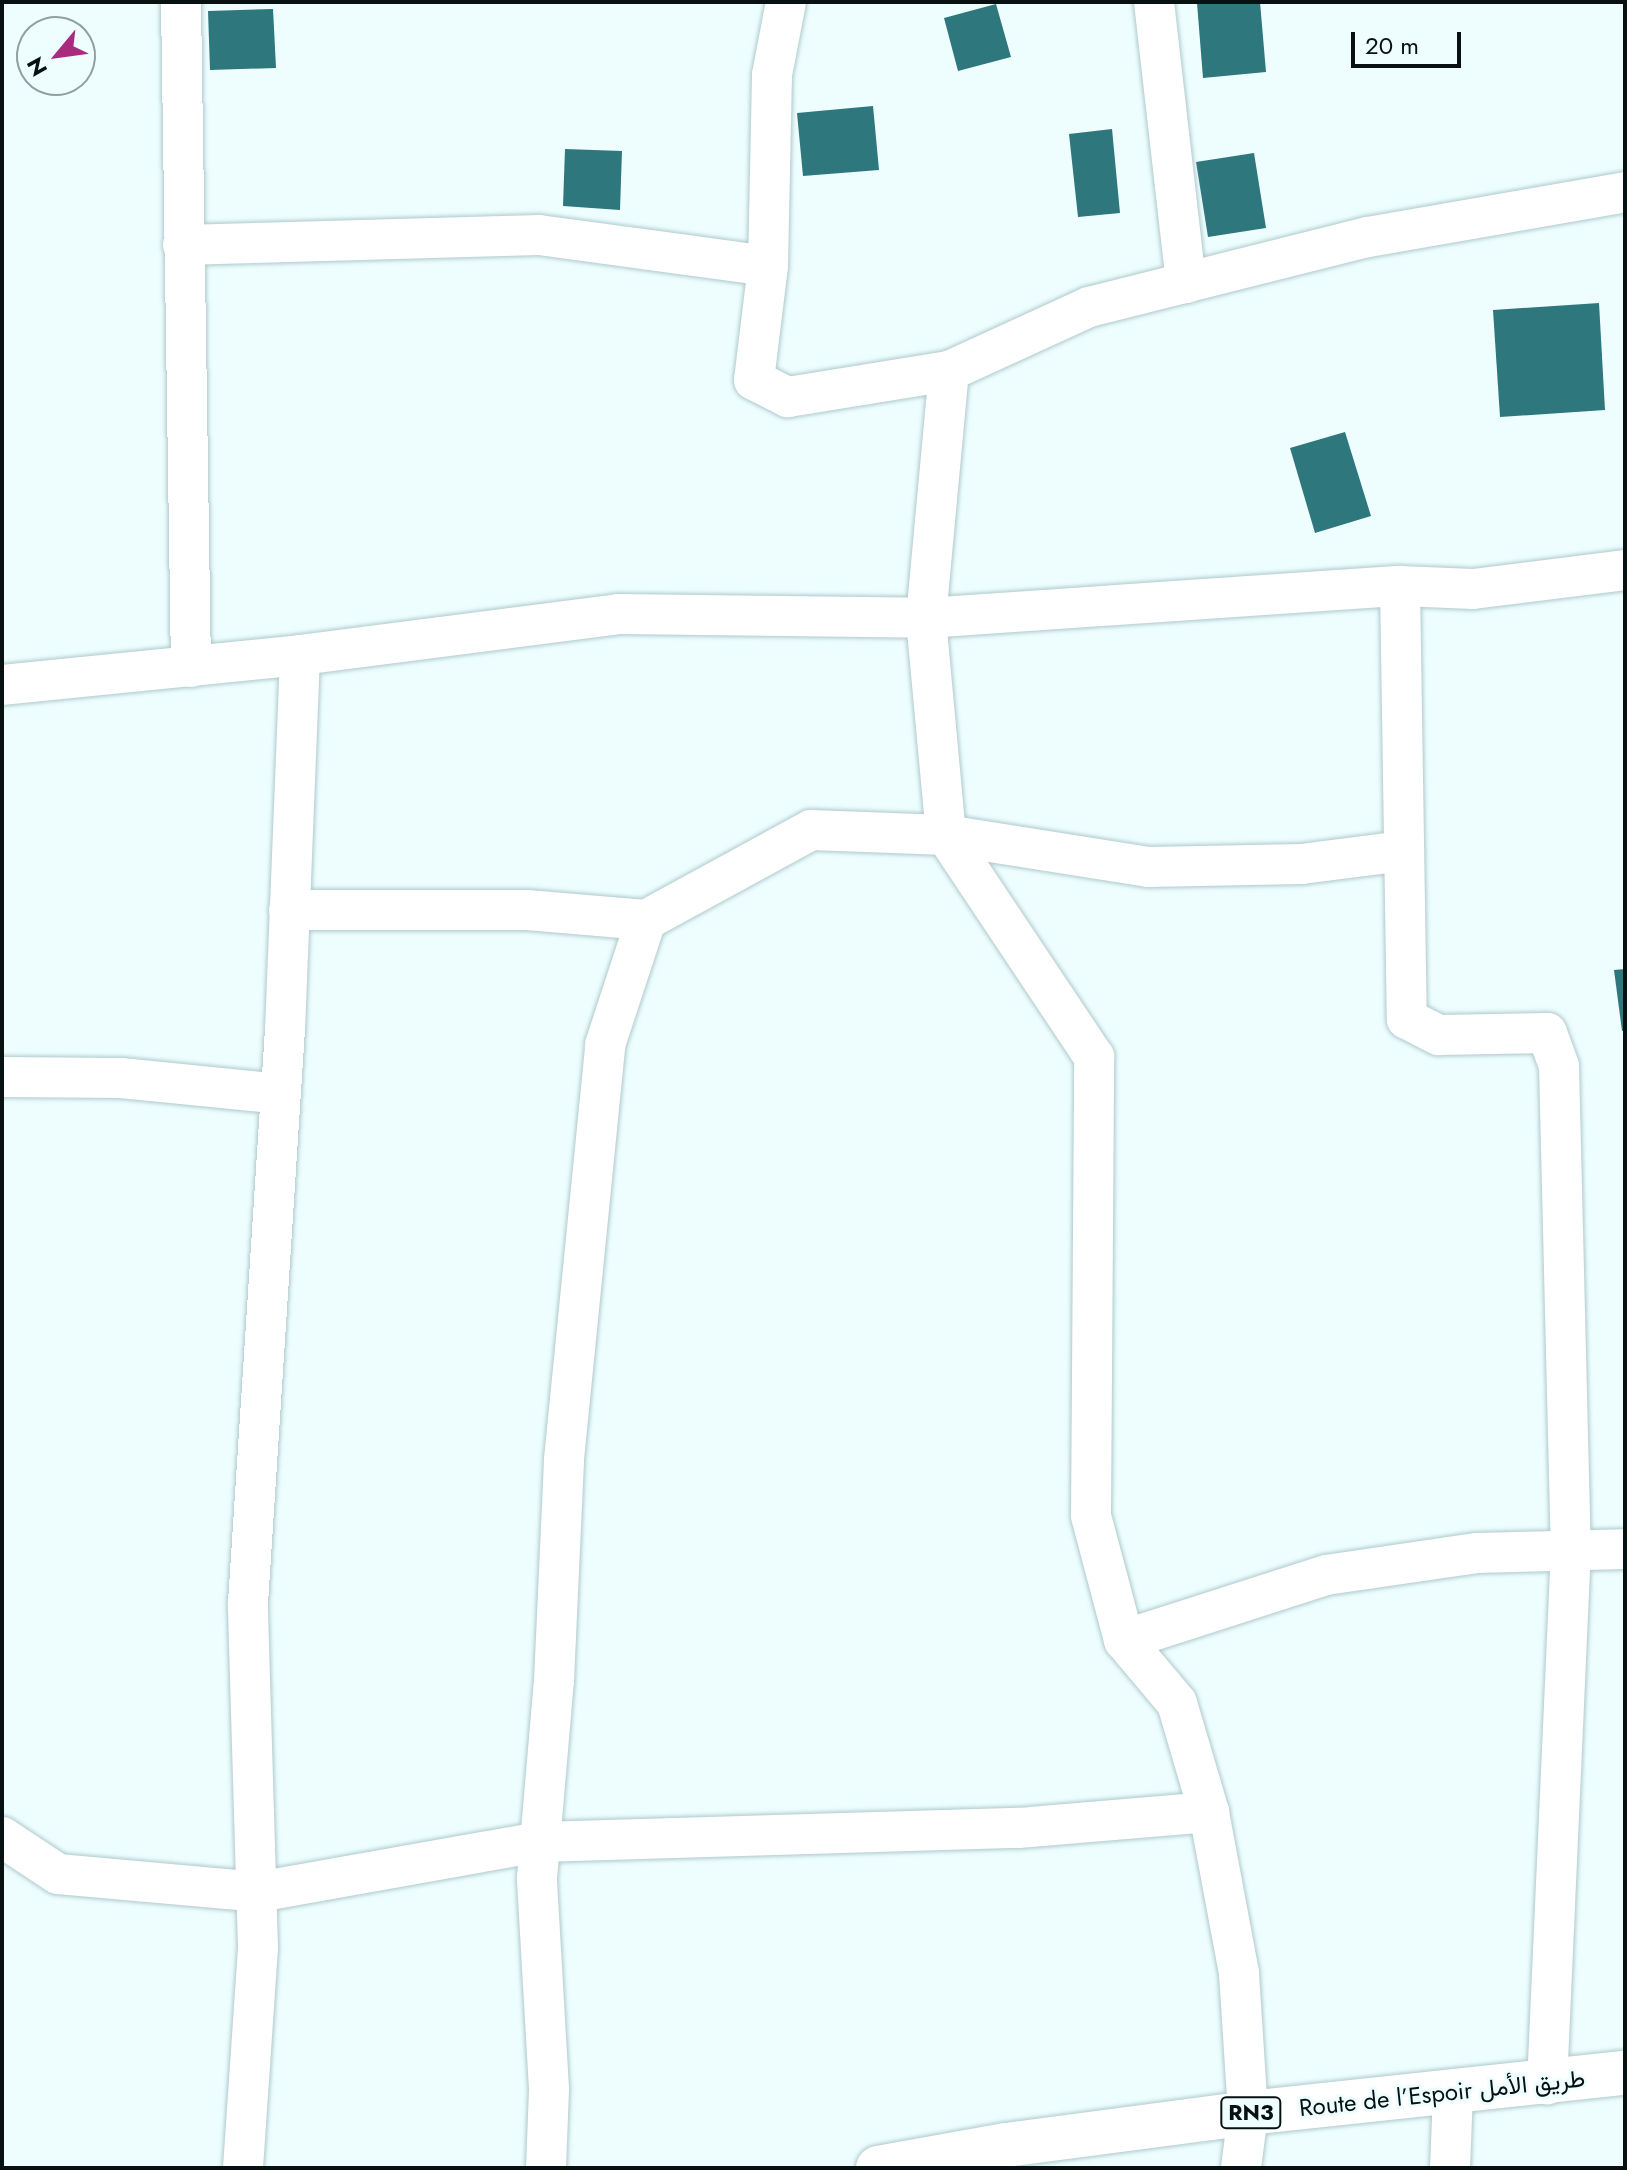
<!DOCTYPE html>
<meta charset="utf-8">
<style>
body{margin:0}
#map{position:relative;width:1627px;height:2170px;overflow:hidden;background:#eefeff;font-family:Jost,Vazirmatn,sans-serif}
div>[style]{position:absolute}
.building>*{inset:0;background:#2e777d}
.roads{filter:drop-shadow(0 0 2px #afc9cb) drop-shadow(0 0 2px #afc9cb)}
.minor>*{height:40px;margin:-20px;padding:0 20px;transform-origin:20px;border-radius:20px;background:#fff}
.highway>*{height:44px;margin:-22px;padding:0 22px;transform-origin:22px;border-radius:22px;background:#fff}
span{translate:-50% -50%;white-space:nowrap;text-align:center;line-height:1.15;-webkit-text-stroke:6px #eefeff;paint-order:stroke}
.shield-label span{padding:2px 6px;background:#eefeff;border:2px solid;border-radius:6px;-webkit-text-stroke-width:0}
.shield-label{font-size:22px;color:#081112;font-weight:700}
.street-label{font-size:24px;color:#081112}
.frame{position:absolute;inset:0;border:4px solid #081112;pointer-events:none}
.north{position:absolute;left:16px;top:16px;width:80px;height:80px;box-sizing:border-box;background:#eefeff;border:2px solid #929fa0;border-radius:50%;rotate:241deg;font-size:22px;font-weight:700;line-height:32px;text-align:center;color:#081112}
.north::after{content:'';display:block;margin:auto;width:28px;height:36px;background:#a82b7e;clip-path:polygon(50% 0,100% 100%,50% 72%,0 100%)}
.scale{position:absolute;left:1351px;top:32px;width:110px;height:36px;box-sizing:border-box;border:4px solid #081112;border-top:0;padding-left:10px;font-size:24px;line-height:28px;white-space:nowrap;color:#081112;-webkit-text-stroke:6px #eefeff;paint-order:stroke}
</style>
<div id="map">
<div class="building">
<i style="clip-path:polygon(1213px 2px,1260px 2px,1266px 72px,1203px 78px,1197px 3px)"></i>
<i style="clip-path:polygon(996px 4px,1011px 57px,958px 71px,944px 18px)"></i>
<i style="clip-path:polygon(273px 9px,276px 68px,210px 70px,208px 11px)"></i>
<i style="clip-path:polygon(873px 106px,879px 170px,803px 176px,797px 113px)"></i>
<i style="clip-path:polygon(1112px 129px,1120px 213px,1078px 217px,1069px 134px)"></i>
<i style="clip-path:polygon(565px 149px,622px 151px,620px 210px,563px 206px)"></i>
<i style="clip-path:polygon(1254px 153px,1266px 228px,1208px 237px,1196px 162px)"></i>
<i style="clip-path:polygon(1599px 303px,1605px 410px,1500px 417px,1493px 310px)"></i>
<i style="clip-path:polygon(1345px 432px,1371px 516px,1315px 533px,1290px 448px)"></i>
<i style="clip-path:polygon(1625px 969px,1625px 1030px,1622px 1031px,1614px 970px)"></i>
</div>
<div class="roads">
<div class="minor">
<i style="left:181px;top:2px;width:665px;rotate:89.14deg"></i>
<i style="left:786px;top:2px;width:74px;rotate:100.9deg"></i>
<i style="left:772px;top:75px;width:191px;rotate:91.2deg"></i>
<i style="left:768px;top:266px;width:115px;rotate:97deg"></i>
<i style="left:754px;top:380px;width:38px;rotate:27deg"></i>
<i style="left:788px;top:397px;width:163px;rotate:-9.2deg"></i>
<i style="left:1154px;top:2px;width:283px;rotate:83.5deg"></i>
<i style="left:183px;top:245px;width:356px;rotate:-1.6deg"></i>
<i style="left:539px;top:235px;width:231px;rotate:7.7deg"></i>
<i style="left:1400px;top:586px;width:433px;rotate:89.1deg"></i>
<i style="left:1407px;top:1019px;width:36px;rotate:27deg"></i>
<i style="left:1439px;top:1035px;width:108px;rotate:-1.1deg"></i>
<i style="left:1547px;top:1033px;width:35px;rotate:70deg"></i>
<i style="left:1559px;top:1066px;width:482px;rotate:88.6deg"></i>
<i style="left:1571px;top:1548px;width:537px;rotate:92.56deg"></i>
<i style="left:2px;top:685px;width:300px;rotate:-5.7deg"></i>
<i style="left:300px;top:655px;width:321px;rotate:-7.3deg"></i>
<i style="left:618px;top:614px;width:308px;rotate:0.7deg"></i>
<i style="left:926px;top:618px;width:475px;rotate:-3.9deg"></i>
<i style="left:1400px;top:586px;width:73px;rotate:2.4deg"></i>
<i style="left:1473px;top:589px;width:153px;rotate:-7.1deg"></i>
<i style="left:289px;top:910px;width:238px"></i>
<i style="left:527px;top:910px;width:119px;rotate:4.8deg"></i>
<i style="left:2px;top:1077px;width:119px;rotate:0.5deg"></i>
<i style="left:121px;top:1078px;width:160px;rotate:5.7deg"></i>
<i style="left:1124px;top:1640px;width:212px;rotate:-17.8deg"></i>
<i style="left:1326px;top:1575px;width:153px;rotate:-8.3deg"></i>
<i style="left:1477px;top:1553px;width:148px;rotate:-1.5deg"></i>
<i style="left:2px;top:1837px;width:67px;rotate:33.5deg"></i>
<i style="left:58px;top:1874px;width:201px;rotate:5.1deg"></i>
<i style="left:258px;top:1892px;width:286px;rotate:-10.1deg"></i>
<i style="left:540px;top:1842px;width:479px;rotate:-1.7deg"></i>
<i style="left:1019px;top:1828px;width:191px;rotate:-4.8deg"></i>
<i style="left:243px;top:2168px;width:221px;rotate:-86.1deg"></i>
<i style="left:258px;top:1948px;width:345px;rotate:-91.7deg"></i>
<i style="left:248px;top:1603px;width:574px;rotate:-86.31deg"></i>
<i style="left:285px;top:1030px;width:375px;rotate:-87.7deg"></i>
<i style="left:546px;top:2168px;width:79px;rotate:-87.8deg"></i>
<i style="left:549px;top:2089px;width:211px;rotate:-93.3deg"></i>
<i style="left:537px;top:1878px;width:198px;rotate:-85.1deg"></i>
<i style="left:554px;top:1681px;width:222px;rotate:-87.4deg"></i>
<i style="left:564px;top:1459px;width:416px;rotate:-84.3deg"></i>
<i style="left:605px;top:1045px;width:132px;rotate:-71.8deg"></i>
<i style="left:646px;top:920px;width:188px;rotate:-28.6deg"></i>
<i style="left:811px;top:830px;width:135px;rotate:2.1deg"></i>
<i style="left:946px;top:835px;width:205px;rotate:9deg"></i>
<i style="left:1148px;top:867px;width:154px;rotate:-1.1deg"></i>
<i style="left:1302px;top:864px;width:103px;rotate:-7.3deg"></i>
<i style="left:1241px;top:2168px;width:55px;rotate:-82.7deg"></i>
<i style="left:1248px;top:2113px;width:140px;rotate:-93.7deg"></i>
<i style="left:1239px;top:1973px;width:164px;rotate:-100.6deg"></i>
<i style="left:1209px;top:1812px;width:114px;rotate:-106.4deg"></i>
<i style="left:1177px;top:1703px;width:82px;rotate:-130.1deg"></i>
<i style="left:1124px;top:1640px;width:128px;rotate:-104.9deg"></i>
<i style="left:1091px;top:1516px;width:459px;rotate:-89.6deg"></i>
<i style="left:1094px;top:1057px;width:267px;rotate:-123.7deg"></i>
<i style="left:946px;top:835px;width:218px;rotate:-95.3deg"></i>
<i style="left:926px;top:618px;width:248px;rotate:-84.7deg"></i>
<i style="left:949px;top:371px;width:154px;rotate:-24.6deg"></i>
<i style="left:1089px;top:307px;width:288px;rotate:-14.1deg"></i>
<i style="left:1368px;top:237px;width:261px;rotate:-9.9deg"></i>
<i style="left:1450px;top:2168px;width:74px;rotate:-87.7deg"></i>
</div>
<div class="highway">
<i style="left:878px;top:2168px;width:130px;rotate:-10.2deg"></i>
<i style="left:1006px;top:2145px;width:244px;rotate:-7.5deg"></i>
<i style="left:1248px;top:2113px;width:379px;rotate:-6.1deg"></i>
</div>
</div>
<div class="shield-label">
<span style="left:1251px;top:2113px">RN3</span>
</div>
<div class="street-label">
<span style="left:1442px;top:2093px;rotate:-6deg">Route de l’Espoir طريق الأمل</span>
</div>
<div class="frame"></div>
<div class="north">N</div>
<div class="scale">20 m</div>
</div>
